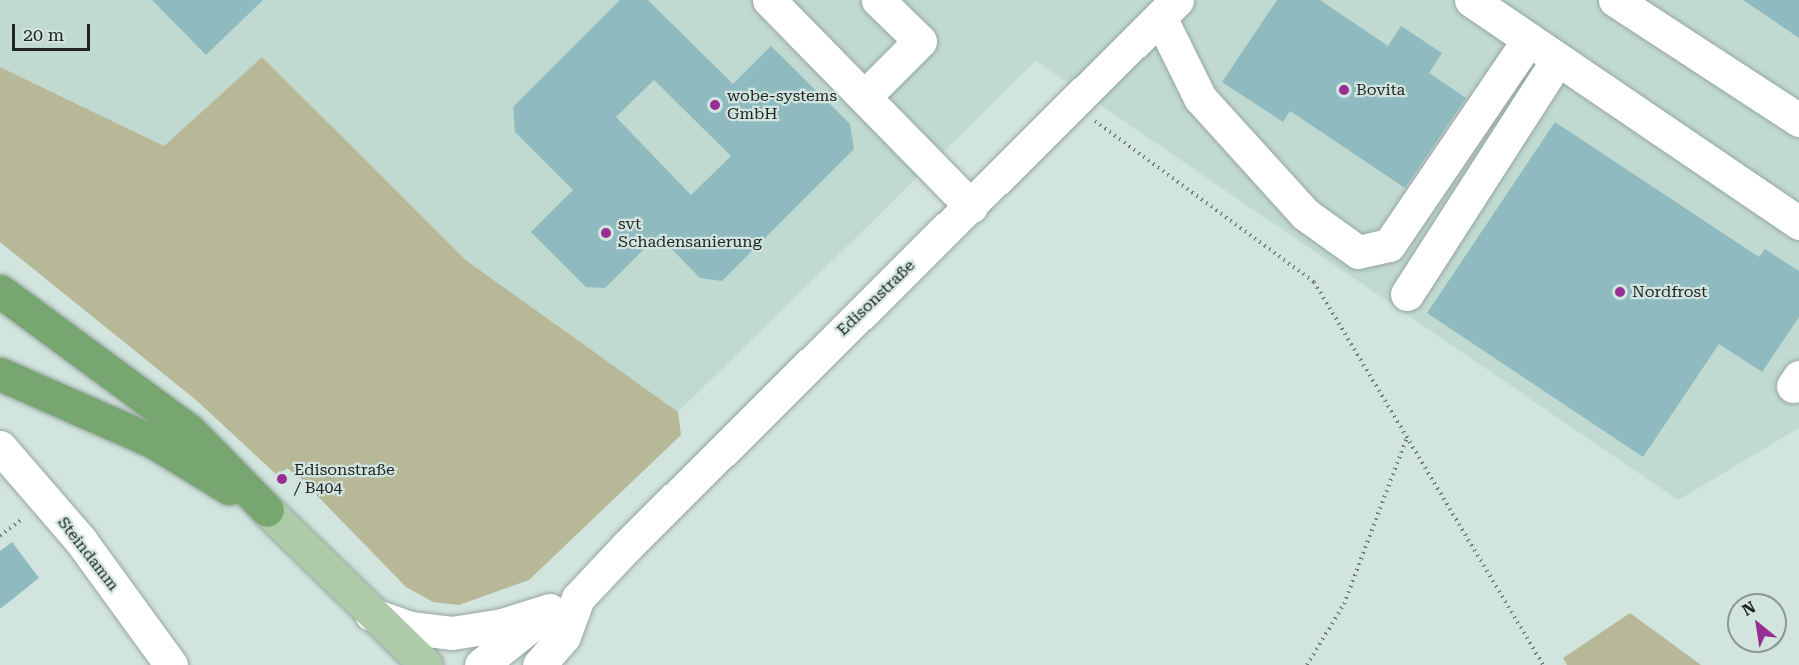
<!DOCTYPE html>
<meta charset="utf-8">
<style>
body{margin:0}
#map{position:relative;width:1799px;height:665px;overflow:hidden;background:#d2e4de;font-family:"Roboto Serif",serif}
div>[style]{position:absolute}
.built>*{inset:0;background:#c1dad1}
.green>*{inset:0;background:#b7b898}
.building>*{inset:0;background:#8fbbc0}
.path>*{height:4px;margin-top:-2px;transform-origin:0;background:repeating-linear-gradient(90deg,#727d79 0 1.5px,transparent 0 6px)}
.roads{filter:drop-shadow(0 0 2px #95a6a0) drop-shadow(0 0 2px #95a6a0)}
.minor>*{height:33px;margin:-16.5px;padding:0 16.5px;transform-origin:16.5px;border-radius:16.5px;background:#fff}
.major>*{height:33px;margin:-16.5px;padding:0 16.5px;transform-origin:16.5px;border-radius:16.5px;background:#adcaa9}
.highway>*{height:33px;margin:-16.5px;padding:0 16.5px;transform-origin:16.5px;border-radius:16.5px;background:#77a670}
.dots>*{width:16px;height:16px;translate:-50% -50%;box-sizing:border-box;border:3px solid #d2e4de;border-radius:50%}
span{translate:-50% -50%;white-space:nowrap;text-align:center;line-height:1.15;-webkit-text-stroke:4.5px #d2e4de;paint-order:stroke}
.poi-label{font-size:16px;color:#1e2422}
.left{translate:0 -50%;text-align:left}
.street-label{font-size:16px;color:#1e2422}
.north{position:absolute;left:1727px;top:593px;width:60px;height:60px;box-sizing:border-box;background:#d2e4de;border:2px solid #8a9793;border-radius:50%;rotate:330deg;font-size:16px;font-weight:700;line-height:24px;text-align:center;color:#1e2422}
.north::after{content:'';display:block;margin:auto;width:21px;height:27px;background:#972f93;clip-path:polygon(50% 0,100% 100%,50% 72%,0 100%)}
.scale{position:absolute;left:12px;top:24px;width:78px;height:27px;box-sizing:border-box;border:3px solid #1e2422;border-top:0;padding-left:8px;font-size:18px;line-height:21px;white-space:nowrap;color:#1e2422;-webkit-text-stroke:4px #d2e4de;paint-order:stroke}
</style>
<div id="map">
<div class="built">
<i style="clip-path:polygon(0 0,1799px 0,1799px 428px,1678px 500px,1036px 61px,678px 412px,467px 261px,262px 57px,164px 146px,0 67px)"></i>
</div>
<div class="green">
<i style="clip-path:polygon(262px 57px,467px 261px,678px 412px,681px 435px,529px 580px,459px 605px,433px 602px,406px 587px,300px 478px,287px 468px,278px 476px,196px 400px,0 242px,0 67px,164px 146px)"></i>
<i style="clip-path:polygon(1630px 613px,1701px 665px,1567px 665px,1563px 658px)"></i>
</div>
<div class="building">
<i style="clip-path:polygon(152px 0,263px 0,206px 55px)"></i>
<i style="clip-path:polygon(evenodd,620px 0,648px 0,733px 84px,771px 46px,850px 124px,854px 149px,722px 281px,700px 278px,658px 235px,605px 288px,586px 287px,531px 232px,573px 190px,515px 132px,513px 107px,620px 0,654px 80px,731px 156px,691px 195px,616px 117px,654px 80px)"></i>
<i style="clip-path:polygon(1277px 0,1320px 0,1388px 46px,1401px 26px,1442px 53px,1429px 73px,1466px 98px,1405px 188px,1290px 111px,1283px 122px,1222px 82px)"></i>
<i style="clip-path:polygon(1743px 0,1799px 0,1799px 38px)"></i>
<i style="clip-path:polygon(1555px 122px,1759px 257px,1765px 249px,1799px 271px,1799px 317px,1762px 372px,1719px 344px,1643px 457px,1427px 313px)"></i>
<i style="clip-path:polygon(12px 542px,39px 578px,0 609px,0 551px)"></i>
</div>
<div class="path">
<i style="left:1095px;top:121px;width:272px;rotate:36.3deg"></i>
<i style="left:1314px;top:282px;width:446px;rotate:59.1deg"></i>
<i style="left:0;top:536px;width:29px;rotate:-38deg"></i>
<i style="left:1307px;top:665px;width:71px;rotate:-58.8deg"></i>
<i style="left:1344px;top:604px;width:178px;rotate:-69.3deg"></i>
</div>
<div class="roads">
<div class="minor">
<i style="left:769px;top:0;width:289px;rotate:45.6deg"></i>
<i style="left:1471px;top:0;width:397px;rotate:34.2deg"></i>
<i style="left:1615px;top:0;width:220px;rotate:33.1deg"></i>
<i style="left:1160px;top:17px;width:90px;rotate:63.7deg"></i>
<i style="left:1200px;top:98px;width:156px;rotate:47.8deg"></i>
<i style="left:1305px;top:214px;width:65px;rotate:35.6deg"></i>
<i style="left:1358px;top:252px;width:32px;rotate:-13deg"></i>
<i style="left:1389px;top:245px;width:249px;rotate:-55.8deg"></i>
<i style="left:866px;top:95px;width:76px;rotate:-45deg"></i>
<i style="left:920px;top:41px;width:59px;rotate:-135.7deg"></i>
<i style="left:1407px;top:294px;width:279px;rotate:-57.3deg"></i>
<i style="left:1793px;top:386px;width:11px;rotate:-56deg"></i>
<i style="left:0;top:447px;width:124px;rotate:49.2deg"></i>
<i style="left:81px;top:541px;width:153px;rotate:54deg"></i>
<i style="left:371px;top:614px;width:41px;rotate:19.7deg"></i>
<i style="left:410px;top:628px;width:42px;rotate:6.8deg"></i>
<i style="left:452px;top:633px;width:51px;rotate:-9.1deg"></i>
<i style="left:502px;top:625px;width:50px;rotate:-17.4deg"></i>
<i style="left:481px;top:665px;width:69px;rotate:-38.5deg"></i>
<i style="left:539px;top:665px;width:38px;rotate:-49deg"></i>
<i style="left:564px;top:636px;width:40px;rotate:-69.8deg"></i>
<i style="left:578px;top:598px;width:71px;rotate:-46.7deg"></i>
<i style="left:627px;top:546px;width:775px;rotate:-44.79deg"></i>
</div>
<div class="major">
<i style="left:267px;top:510px;width:222px;rotate:44.3deg"></i>
</div>
<div class="highway">
<i style="left:0;top:291px;width:236px;rotate:36.4deg"></i>
<i style="left:190px;top:431px;width:110px;rotate:45.7deg"></i>
<i style="left:0;top:374px;width:168px;rotate:23.8deg"></i>
<i style="left:154px;top:442px;width:88px;rotate:31.5deg"></i>
</div>
</div>
<div class="dots">
<i style="left:1344px;top:90px;background:#972f93"></i>
<i style="left:715px;top:105px;background:#972f93"></i>
<i style="left:606px;top:233px;background:#972f93"></i>
<i style="left:1620px;top:292px;background:#972f93"></i>
<i style="left:282px;top:479px;background:#972f93"></i>
</div>
<div class="poi-label">
<span class="left" style="left:1356px;top:90px">Bovita</span>
<span class="left" style="left:727px;top:105px">wobe-systems<br>GmbH</span>
<span class="left" style="left:618px;top:233px">svt<br>Schadensanierung</span>
<span class="left" style="left:1632px;top:292px">Nordfrost</span>
<span class="left" style="left:294px;top:479px">Edisonstraße<br>/ B404</span>
</div>
<div class="street-label">
<span style="left:876px;top:298px;rotate:-44deg">Edisonstraße</span>
<span style="left:88px;top:554px;rotate:52deg">Steindamm</span>
</div>
<div class="north">N</div>
<div class="scale">20 m</div>
</div>
